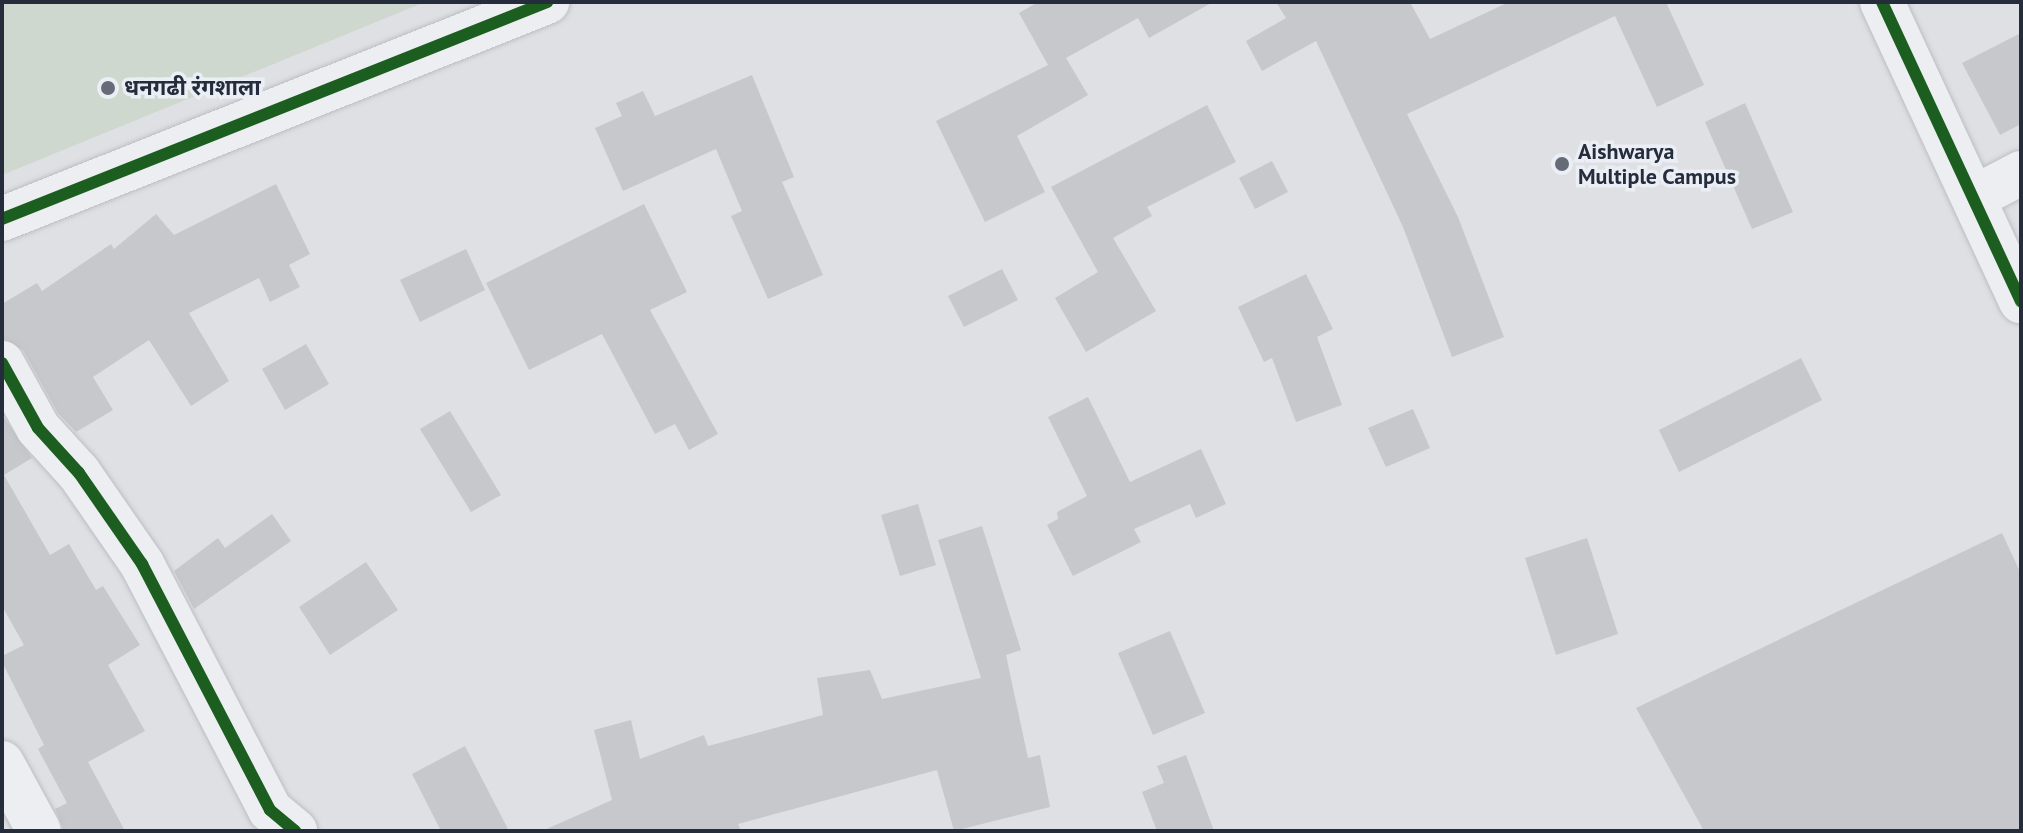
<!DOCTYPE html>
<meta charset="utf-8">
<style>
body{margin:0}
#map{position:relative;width:2023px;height:833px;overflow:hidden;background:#dee0e4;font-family:"PT Sans","Noto Sans Devanagari",sans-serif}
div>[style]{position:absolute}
.green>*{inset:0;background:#ced8ce}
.building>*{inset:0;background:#c7c8cc}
.roads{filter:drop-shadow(0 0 2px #bcbec2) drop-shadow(0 0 2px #bcbec2)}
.minor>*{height:44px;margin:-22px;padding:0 22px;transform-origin:22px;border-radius:22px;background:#edeef1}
.cycleway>*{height:12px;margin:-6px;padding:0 6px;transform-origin:6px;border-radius:6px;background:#1b5e20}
.dots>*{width:22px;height:22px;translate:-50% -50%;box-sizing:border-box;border:4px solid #ebeef4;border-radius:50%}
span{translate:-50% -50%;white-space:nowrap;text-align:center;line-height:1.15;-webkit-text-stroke:7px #ebeef4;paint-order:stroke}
.poi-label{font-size:22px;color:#252d3d;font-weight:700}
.left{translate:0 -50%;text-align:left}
.frame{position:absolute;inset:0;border:4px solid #252d3d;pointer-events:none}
</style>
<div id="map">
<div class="green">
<i style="clip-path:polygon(2px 2px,425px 2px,2px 175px)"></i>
</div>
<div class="building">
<i style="clip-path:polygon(1038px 2px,1213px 2px,1149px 38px,1138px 18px,1066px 58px,1088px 95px,1017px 136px,1045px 192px,985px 222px,936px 121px,1048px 65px,1019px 13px)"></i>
<i style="clip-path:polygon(1276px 2px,1410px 2px,1430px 39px,1509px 2px,1666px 2px,1704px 85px,1657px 107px,1615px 16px,1407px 114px,1458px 217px,1504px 337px,1452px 357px,1403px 227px,1316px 41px,1262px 71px,1246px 41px,1286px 18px)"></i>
<i style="clip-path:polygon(2021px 33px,2021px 124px,2000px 135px,1962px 63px)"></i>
<i style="clip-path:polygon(752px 75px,794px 177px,782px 182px,823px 275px,768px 299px,731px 216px,742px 211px,716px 149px,623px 191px,595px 128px,622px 116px,616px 103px,643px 91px,655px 116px)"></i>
<i style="clip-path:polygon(1745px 103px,1793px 212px,1752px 229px,1705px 122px)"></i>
<i style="clip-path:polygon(1207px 105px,1236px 162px,1147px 207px,1152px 216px,1113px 238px,1156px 311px,1086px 352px,1055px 298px,1098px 272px,1051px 187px)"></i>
<i style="clip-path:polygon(1272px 161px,1288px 192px,1255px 209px,1239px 178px)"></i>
<i style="clip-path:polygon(276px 184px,310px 254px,289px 265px,300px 287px,270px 302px,259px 278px,189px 313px,229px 381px,191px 406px,149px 340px,93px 377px,113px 410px,76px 432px,58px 413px,23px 350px,2px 338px,2px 304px,37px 283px,42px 291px,111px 244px,114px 249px,156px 214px,174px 235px)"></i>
<i style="clip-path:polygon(644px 204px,687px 292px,650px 310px,718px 434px,689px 450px,675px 424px,655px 434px,602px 334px,529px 370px,486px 283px)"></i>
<i style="clip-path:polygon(466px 249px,485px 290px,420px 322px,400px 280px)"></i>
<i style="clip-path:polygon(1002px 269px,1018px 300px,964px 327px,948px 296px)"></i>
<i style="clip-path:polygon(1306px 274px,1333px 329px,1317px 337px,1342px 405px,1296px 422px,1272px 358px,1264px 362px,1238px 307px)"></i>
<i style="clip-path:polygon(306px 344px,329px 384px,285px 410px,262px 369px)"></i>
<i style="clip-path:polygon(1801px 358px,1822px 400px,1679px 472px,1659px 430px)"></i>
<i style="clip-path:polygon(1088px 397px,1130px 482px,1201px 449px,1226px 504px,1196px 518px,1190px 504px,1134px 529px,1141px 542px,1073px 576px,1047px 525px,1058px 519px,1057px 512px,1087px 496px,1048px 417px)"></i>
<i style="clip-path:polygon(1413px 409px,1430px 448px,1386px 467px,1368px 428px)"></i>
<i style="clip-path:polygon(450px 411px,501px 495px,471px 512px,420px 429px)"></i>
<i style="clip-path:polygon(2px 415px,32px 458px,4px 475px,50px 555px,69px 544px,96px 590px,103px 586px,140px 645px,108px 665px,145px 731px,88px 762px,125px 831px,64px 831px,55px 809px,67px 803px,38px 749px,44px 745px,2px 662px,2px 656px,24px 645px,2px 606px)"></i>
<i style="clip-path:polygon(918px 504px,936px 565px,900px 576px,881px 515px)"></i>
<i style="clip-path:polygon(272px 514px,291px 541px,194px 609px,174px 571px,218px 538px,225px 548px)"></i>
<i style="clip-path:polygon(982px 526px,1021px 650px,1006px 655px,1028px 758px,1040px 755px,1050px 807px,954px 831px,937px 770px,738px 824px,741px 831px,542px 831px,612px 800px,594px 730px,631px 720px,640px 759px,704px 735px,708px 746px,823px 715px,817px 678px,870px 670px,882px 699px,981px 678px,938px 540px)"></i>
<i style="clip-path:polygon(2002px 533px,2021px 574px,2021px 831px,1704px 831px,1636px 708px)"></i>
<i style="clip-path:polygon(1587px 538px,1618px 634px,1556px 655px,1525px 558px)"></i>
<i style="clip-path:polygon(366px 562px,398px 610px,330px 655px,299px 607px)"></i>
<i style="clip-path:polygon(1170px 631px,1205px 713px,1153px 735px,1118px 653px)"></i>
<i style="clip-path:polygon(465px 746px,509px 831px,441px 831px,412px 774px)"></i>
<i style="clip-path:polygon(1186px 755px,1214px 831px,1157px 831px,1142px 792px,1164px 783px,1157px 766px)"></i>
</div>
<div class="roads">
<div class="minor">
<i style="left:1882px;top:2px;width:330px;rotate:65.1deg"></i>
<i style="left:1975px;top:197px;width:52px;rotate:-27.6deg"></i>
<i style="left:2px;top:219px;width:587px;rotate:-21.71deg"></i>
<i style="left:2px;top:363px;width:74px;rotate:61deg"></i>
<i style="left:38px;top:428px;width:61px;rotate:47.7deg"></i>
<i style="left:79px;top:473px;width:111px;rotate:55.3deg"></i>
<i style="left:142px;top:564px;width:277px;rotate:62.5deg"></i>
<i style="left:270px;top:810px;width:33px;rotate:40deg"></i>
<i style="left:2px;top:763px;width:77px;rotate:61.4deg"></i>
</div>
</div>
<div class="cycleway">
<i style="left:1882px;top:2px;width:330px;rotate:65.1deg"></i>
<i style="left:2px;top:219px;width:587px;rotate:-21.71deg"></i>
<i style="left:2px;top:363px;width:74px;rotate:61deg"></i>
<i style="left:38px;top:428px;width:61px;rotate:47.7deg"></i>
<i style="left:79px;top:473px;width:111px;rotate:55.3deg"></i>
<i style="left:142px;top:564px;width:277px;rotate:62.5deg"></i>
<i style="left:270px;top:810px;width:33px;rotate:40deg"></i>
</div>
<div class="dots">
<i style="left:108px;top:88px;background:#666c77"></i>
<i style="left:1562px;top:164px;background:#666c77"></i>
</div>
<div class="poi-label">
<span class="left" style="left:124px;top:88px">धनगढी रंगशाला</span>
<span class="left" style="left:1578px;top:164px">Aishwarya<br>Multiple Campus</span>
</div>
<div class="frame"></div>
</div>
